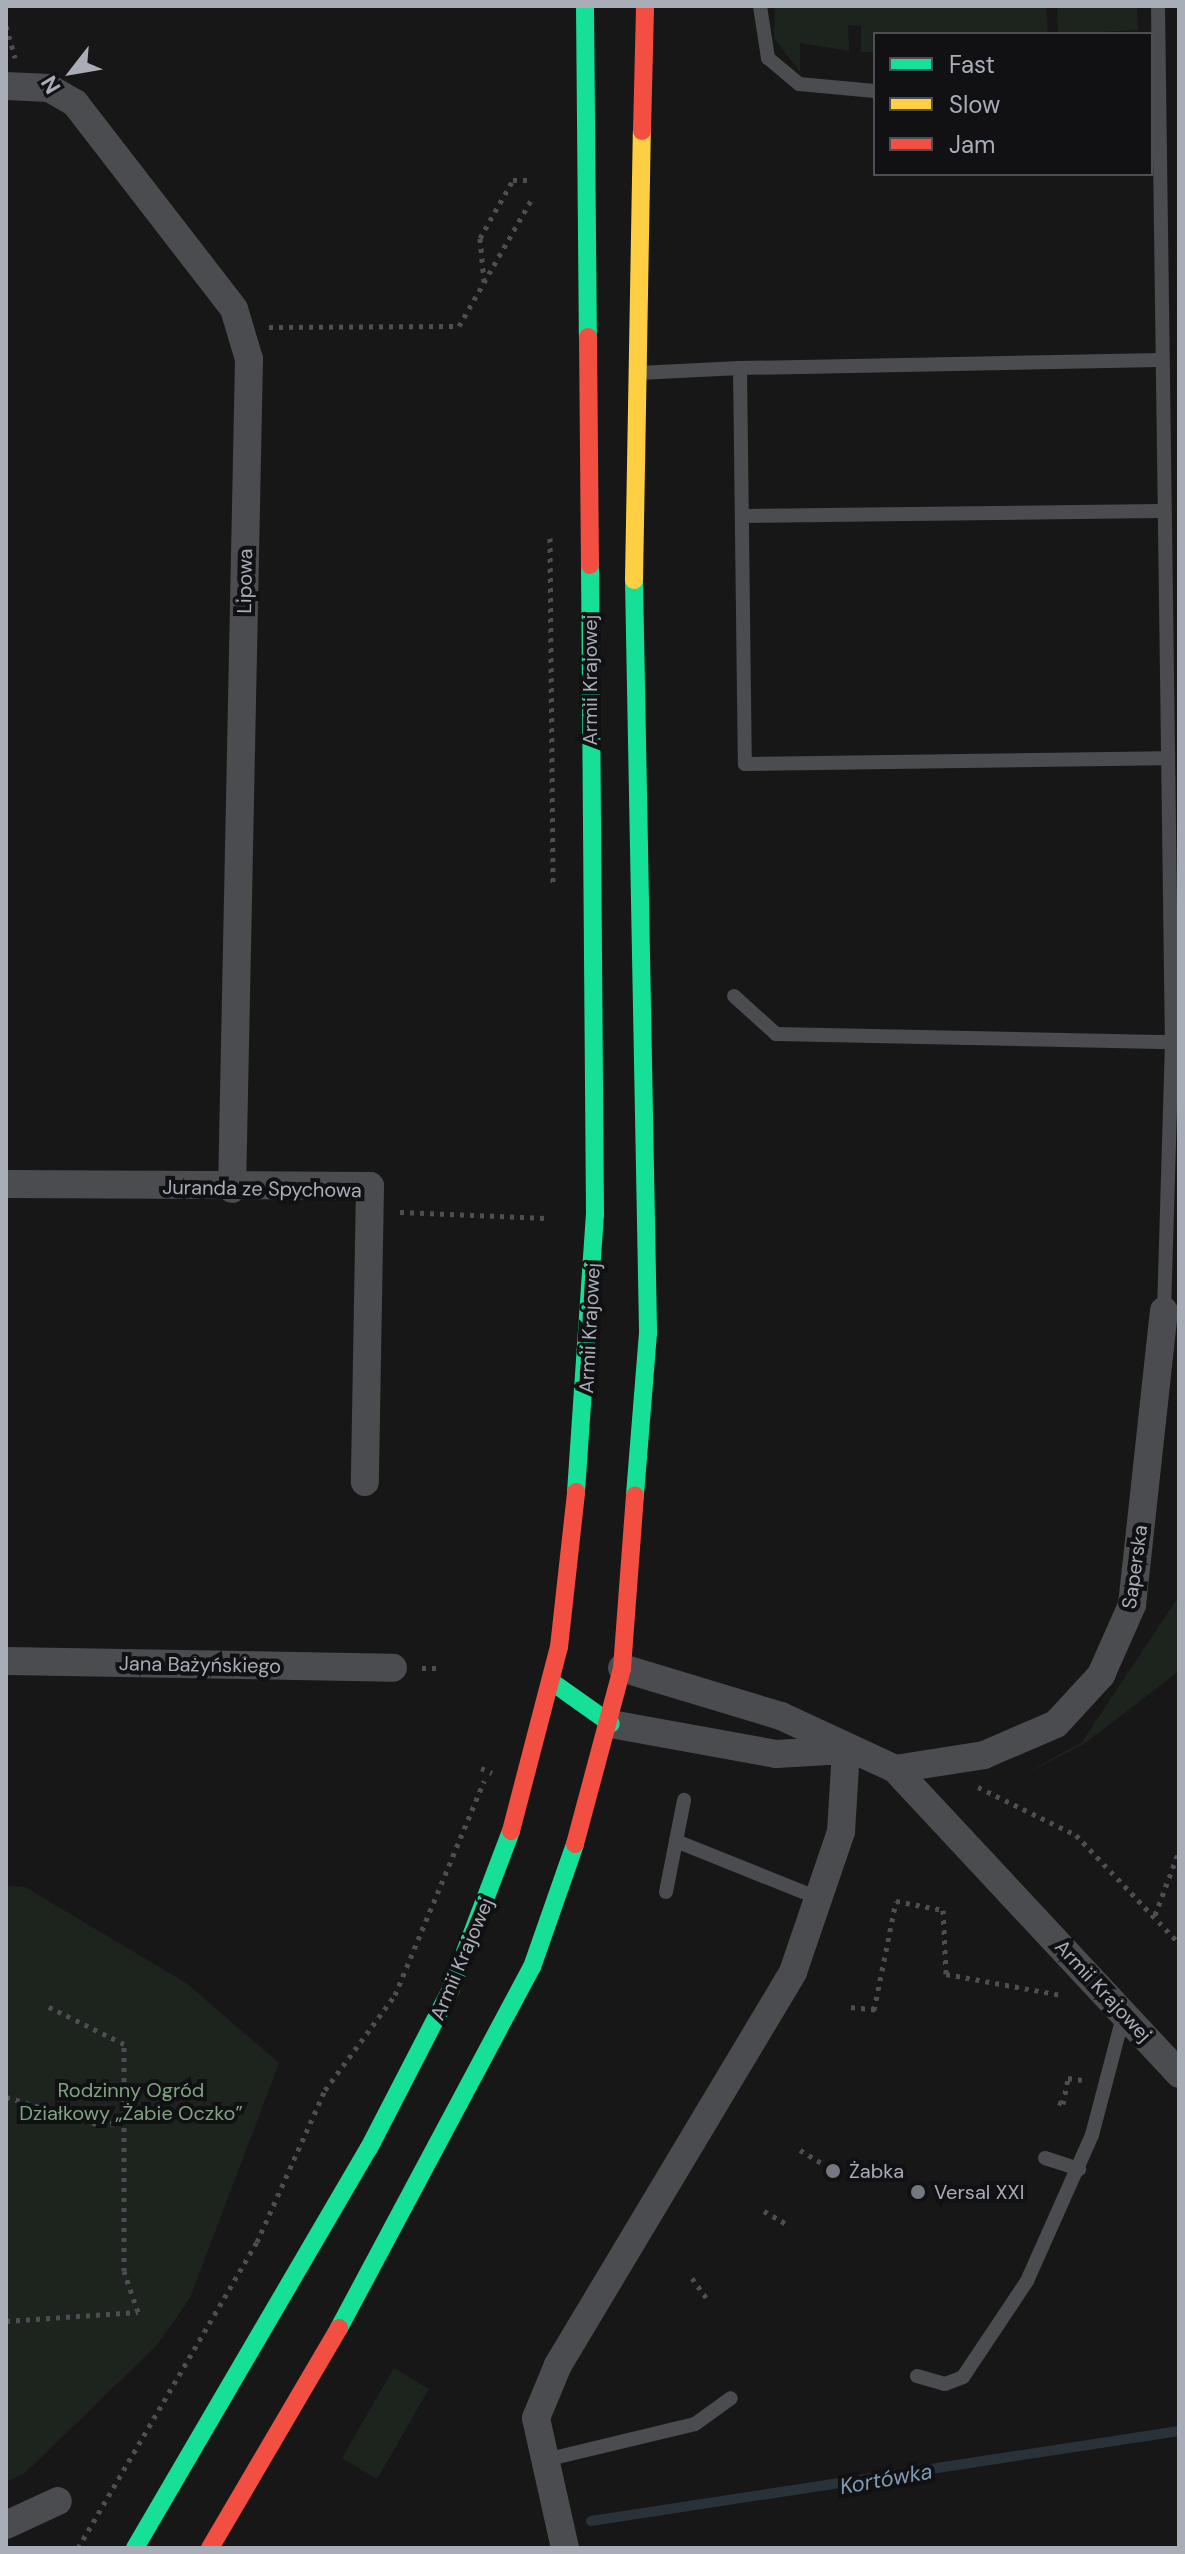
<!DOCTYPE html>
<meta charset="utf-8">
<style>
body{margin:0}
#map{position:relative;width:1185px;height:2554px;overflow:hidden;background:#171717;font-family:"DM Sans",sans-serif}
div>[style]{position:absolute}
.green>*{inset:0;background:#1d241e}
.stream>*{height:10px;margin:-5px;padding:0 5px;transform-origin:5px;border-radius:5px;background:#2a3239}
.path>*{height:5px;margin-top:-2.5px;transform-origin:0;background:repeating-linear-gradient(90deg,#4d4e52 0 4px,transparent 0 10px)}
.lane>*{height:14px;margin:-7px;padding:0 7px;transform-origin:7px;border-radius:7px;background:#4b4c50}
.street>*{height:28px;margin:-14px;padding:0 14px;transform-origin:14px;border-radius:14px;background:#4b4c50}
.fast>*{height:18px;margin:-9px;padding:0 9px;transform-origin:9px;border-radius:9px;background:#16e098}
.slow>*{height:18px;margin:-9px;padding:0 9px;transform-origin:9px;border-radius:9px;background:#ffcf43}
.jam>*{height:18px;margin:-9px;padding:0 9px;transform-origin:9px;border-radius:9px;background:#f24e42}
.dots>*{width:22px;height:22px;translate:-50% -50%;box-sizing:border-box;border:4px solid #111113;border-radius:50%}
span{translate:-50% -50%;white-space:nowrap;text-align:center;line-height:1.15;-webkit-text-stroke:8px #111113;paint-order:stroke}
.street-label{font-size:20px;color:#a8adb8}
.park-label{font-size:20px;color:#7fa381}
.poi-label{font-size:20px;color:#a8adb8}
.left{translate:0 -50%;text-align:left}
.water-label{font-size:22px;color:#7f9bb3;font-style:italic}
.frame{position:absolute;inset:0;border:8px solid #a8adb8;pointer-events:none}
.legend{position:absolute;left:873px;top:32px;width:280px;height:144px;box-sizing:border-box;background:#111113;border:2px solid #4d4f55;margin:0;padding:10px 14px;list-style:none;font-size:24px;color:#a8adb8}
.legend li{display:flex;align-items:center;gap:16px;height:40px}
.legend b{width:40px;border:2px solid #4d4f55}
.north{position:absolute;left:32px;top:32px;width:80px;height:80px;-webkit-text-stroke:6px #111113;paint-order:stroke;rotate:239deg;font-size:22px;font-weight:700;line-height:32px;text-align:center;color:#a8adb8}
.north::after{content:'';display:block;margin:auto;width:28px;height:36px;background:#a8adb8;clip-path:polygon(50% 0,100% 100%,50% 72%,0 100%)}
</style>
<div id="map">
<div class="green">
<i style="clip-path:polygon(775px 6px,1046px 6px,1048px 34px,875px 34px,875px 52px,861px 52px,861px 26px,848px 25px,849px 51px,800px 43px,800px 72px,774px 38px)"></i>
<i style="clip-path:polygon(1057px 6px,1137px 6px,1138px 30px,1058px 34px)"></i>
<i style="clip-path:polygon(1179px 1596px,1179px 1671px,1084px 1744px,1017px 1778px,1082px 1742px)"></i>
<i style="clip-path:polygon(6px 1886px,25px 1887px,186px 1983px,279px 2063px,190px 2298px,157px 2345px,25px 2473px,6px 2482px)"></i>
<i style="clip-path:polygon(394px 2368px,429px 2389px,377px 2479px,342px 2458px)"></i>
</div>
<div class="stream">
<i style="left:591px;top:2521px;width:595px;rotate:-8.7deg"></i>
</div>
<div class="path">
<i style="left:6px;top:26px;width:33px;rotate:74deg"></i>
<i style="left:484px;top:282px;width:44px;rotate:-95.2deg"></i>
<i style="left:480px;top:238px;width:67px;rotate:-60.4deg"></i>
<i style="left:513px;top:180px;width:20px"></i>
<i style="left:269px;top:327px;width:190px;rotate:-0.3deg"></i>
<i style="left:459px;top:326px;width:149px;rotate:-60.2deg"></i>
<i style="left:550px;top:538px;width:346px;rotate:89.5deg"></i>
<i style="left:400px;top:1212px;width:146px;rotate:2.4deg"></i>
<i style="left:422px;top:1668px;width:16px"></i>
<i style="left:481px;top:1768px;width:12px;rotate:24deg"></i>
<i style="left:978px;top:1787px;width:109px;rotate:26.1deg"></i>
<i style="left:1076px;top:1835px;width:149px;rotate:46.4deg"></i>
<i style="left:1155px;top:1915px;width:68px;rotate:-69.4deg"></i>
<i style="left:851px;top:2007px;width:27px;rotate:6deg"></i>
<i style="left:874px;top:2010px;width:111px;rotate:-78.6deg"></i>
<i style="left:896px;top:1901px;width:48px;rotate:10.8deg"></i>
<i style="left:943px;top:1910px;width:64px;rotate:87.3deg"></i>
<i style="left:946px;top:1974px;width:118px;rotate:10.3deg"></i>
<i style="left:6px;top:2097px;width:98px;rotate:16.6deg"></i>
<i style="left:100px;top:2125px;width:22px;rotate:-8deg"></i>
<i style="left:1058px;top:2102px;width:5px;rotate:22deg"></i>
<i style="left:1063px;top:2104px;width:26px;rotate:-79deg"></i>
<i style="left:1068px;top:2078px;width:14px;rotate:8deg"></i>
<i style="left:800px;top:2150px;width:26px;rotate:31deg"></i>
<i style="left:764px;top:2211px;width:30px;rotate:30deg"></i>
<i style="left:692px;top:2278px;width:29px;rotate:54deg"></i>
<i style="left:6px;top:2321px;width:132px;rotate:-3.9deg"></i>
<i style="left:138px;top:2312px;width:43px;rotate:-108.9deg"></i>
<i style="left:124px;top:2271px;width:227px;rotate:-90deg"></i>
<i style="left:124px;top:2044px;width:90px;rotate:-153.7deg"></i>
<i style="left:78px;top:2548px;width:355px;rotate:-59.7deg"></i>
<i style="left:257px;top:2242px;width:167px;rotate:-65.9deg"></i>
<i style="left:325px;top:2090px;width:118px;rotate:-53.6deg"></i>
<i style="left:395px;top:1995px;width:232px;rotate:-67.4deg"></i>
</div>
<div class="lane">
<i style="left:760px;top:6px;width:53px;rotate:81.3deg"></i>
<i style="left:768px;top:58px;width:40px;rotate:40deg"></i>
<i style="left:799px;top:84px;width:76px;rotate:5.3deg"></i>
<i style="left:1158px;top:6px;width:1036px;rotate:89.23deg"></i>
<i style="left:1172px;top:1042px;width:269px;rotate:91.7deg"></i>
<i style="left:1160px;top:360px;width:420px;rotate:178.9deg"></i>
<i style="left:740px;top:368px;width:396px;rotate:89.3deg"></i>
<i style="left:745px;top:764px;width:419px;rotate:-0.8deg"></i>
<i style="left:639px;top:373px;width:101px;rotate:-2.8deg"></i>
<i style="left:743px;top:516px;width:417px;rotate:-0.7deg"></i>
<i style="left:734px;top:996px;width:57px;rotate:42.1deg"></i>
<i style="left:776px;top:1034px;width:396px;rotate:1.2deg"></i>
<i style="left:676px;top:1841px;width:153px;rotate:21.9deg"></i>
<i style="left:666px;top:1892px;width:94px;rotate:-78.9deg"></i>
<i style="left:1045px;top:2158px;width:36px;rotate:18deg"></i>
<i style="left:917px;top:2376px;width:29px;rotate:16deg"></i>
<i style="left:945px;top:2384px;width:19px;rotate:-21deg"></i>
<i style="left:963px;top:2377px;width:115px;rotate:-56.3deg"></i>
<i style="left:1027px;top:2281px;width:160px;rotate:-66deg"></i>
<i style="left:1092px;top:2135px;width:126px;rotate:-75.3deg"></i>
<i style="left:541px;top:2461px;width:158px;rotate:-13.5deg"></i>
<i style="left:695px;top:2424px;width:44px;rotate:-35.8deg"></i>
</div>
<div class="street">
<i style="left:6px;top:86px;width:43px;rotate:2.7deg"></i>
<i style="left:49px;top:88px;width:30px;rotate:30deg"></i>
<i style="left:75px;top:103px;width:260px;rotate:52.3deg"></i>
<i style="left:234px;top:309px;width:52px;rotate:73.3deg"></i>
<i style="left:249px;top:359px;width:830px;rotate:91.17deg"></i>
<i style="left:6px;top:1184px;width:364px;rotate:0.3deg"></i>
<i style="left:370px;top:1186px;width:296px;rotate:91deg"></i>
<i style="left:6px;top:1661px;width:387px;rotate:1deg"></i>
<i style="left:622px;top:1668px;width:166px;rotate:16.8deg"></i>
<i style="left:781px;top:1716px;width:126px;rotate:24.9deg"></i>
<i style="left:895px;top:1769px;width:90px;rotate:-8.9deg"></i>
<i style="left:984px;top:1755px;width:78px;rotate:-23.3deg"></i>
<i style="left:1056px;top:1724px;width:67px;rotate:-47.4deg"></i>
<i style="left:1101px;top:1675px;width:77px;rotate:-66.1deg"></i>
<i style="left:1132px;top:1605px;width:296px;rotate:-83.8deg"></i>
<i style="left:611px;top:1724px;width:168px;rotate:10.3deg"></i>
<i style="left:776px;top:1754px;width:70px;rotate:-3.3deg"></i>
<i style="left:895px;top:1769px;width:417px;rotate:47deg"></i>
<i style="left:6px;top:2525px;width:57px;rotate:-24.8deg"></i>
<i style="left:565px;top:2548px;width:133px;rotate:-102.6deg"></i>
<i style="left:536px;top:2418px;width:57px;rotate:-67.5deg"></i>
<i style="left:558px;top:2365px;width:458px;rotate:-59.1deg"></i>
<i style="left:793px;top:1972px;width:148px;rotate:-71.1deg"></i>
<i style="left:841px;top:1832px;width:82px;rotate:-86.5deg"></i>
</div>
<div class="fast">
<i style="left:585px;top:6px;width:331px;rotate:89.5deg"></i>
<i style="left:634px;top:580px;width:753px;rotate:88.93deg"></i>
<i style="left:648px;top:1333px;width:163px;rotate:94.6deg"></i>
<i style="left:576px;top:1492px;width:278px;rotate:-86.1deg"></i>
<i style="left:595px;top:1215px;width:650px;rotate:-90.44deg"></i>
<i style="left:552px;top:1682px;width:72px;rotate:35.4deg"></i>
<i style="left:339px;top:2328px;width:409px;rotate:-61.9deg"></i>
<i style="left:532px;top:1967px;width:130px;rotate:-70.7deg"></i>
<i style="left:135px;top:2548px;width:463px;rotate:-59.7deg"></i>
<i style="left:369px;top:2148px;width:179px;rotate:-62.7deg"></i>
<i style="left:451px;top:1989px;width:169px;rotate:-69.2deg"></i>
</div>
<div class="slow">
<i style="left:634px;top:580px;width:449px;rotate:-89deg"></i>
</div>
<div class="jam">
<i style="left:642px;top:131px;width:125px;rotate:-88.6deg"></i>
<i style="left:588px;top:337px;width:228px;rotate:89.5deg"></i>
<i style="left:511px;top:1831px;width:190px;rotate:-75.4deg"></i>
<i style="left:559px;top:1647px;width:156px;rotate:-83.7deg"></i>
<i style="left:575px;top:1844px;width:182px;rotate:-75deg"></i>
<i style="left:622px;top:1668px;width:173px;rotate:-85.7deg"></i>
<i style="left:210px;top:2548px;width:255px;rotate:-59.6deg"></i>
</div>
<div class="dots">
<i style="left:833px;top:2171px;background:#757880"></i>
<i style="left:918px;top:2192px;background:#757880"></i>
</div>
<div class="street-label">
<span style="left:245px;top:581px;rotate:-89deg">Lipowa</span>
<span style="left:590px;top:680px;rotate:-90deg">Armii Krajowej</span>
<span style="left:262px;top:1189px;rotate:1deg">Juranda ze Spychowa</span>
<span style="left:590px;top:1328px;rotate:-87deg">Armii Krajowej</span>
<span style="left:1135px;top:1567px;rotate:-82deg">Saperska</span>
<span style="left:200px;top:1665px;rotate:1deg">Jana Bażyńskiego</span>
<span style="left:462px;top:1959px;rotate:-67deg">Armii Krajowej</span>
<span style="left:1103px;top:1991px;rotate:47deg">Armii Krajowej</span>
</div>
<div class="park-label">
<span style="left:131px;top:2102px">Rodzinny Ogród<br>Działkowy „Żabie Oczko”</span>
</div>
<div class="poi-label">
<span class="left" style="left:849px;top:2171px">Żabka</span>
<span class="left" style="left:934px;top:2192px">Versal XXI</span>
</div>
<div class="water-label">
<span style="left:886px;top:2479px;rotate:-10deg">Kortówka</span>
</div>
<div class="frame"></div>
<ul class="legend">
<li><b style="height:10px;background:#16e098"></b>Fast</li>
<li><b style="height:10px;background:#ffcf43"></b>Slow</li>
<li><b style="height:10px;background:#f24e42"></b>Jam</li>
</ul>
<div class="north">N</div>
</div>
